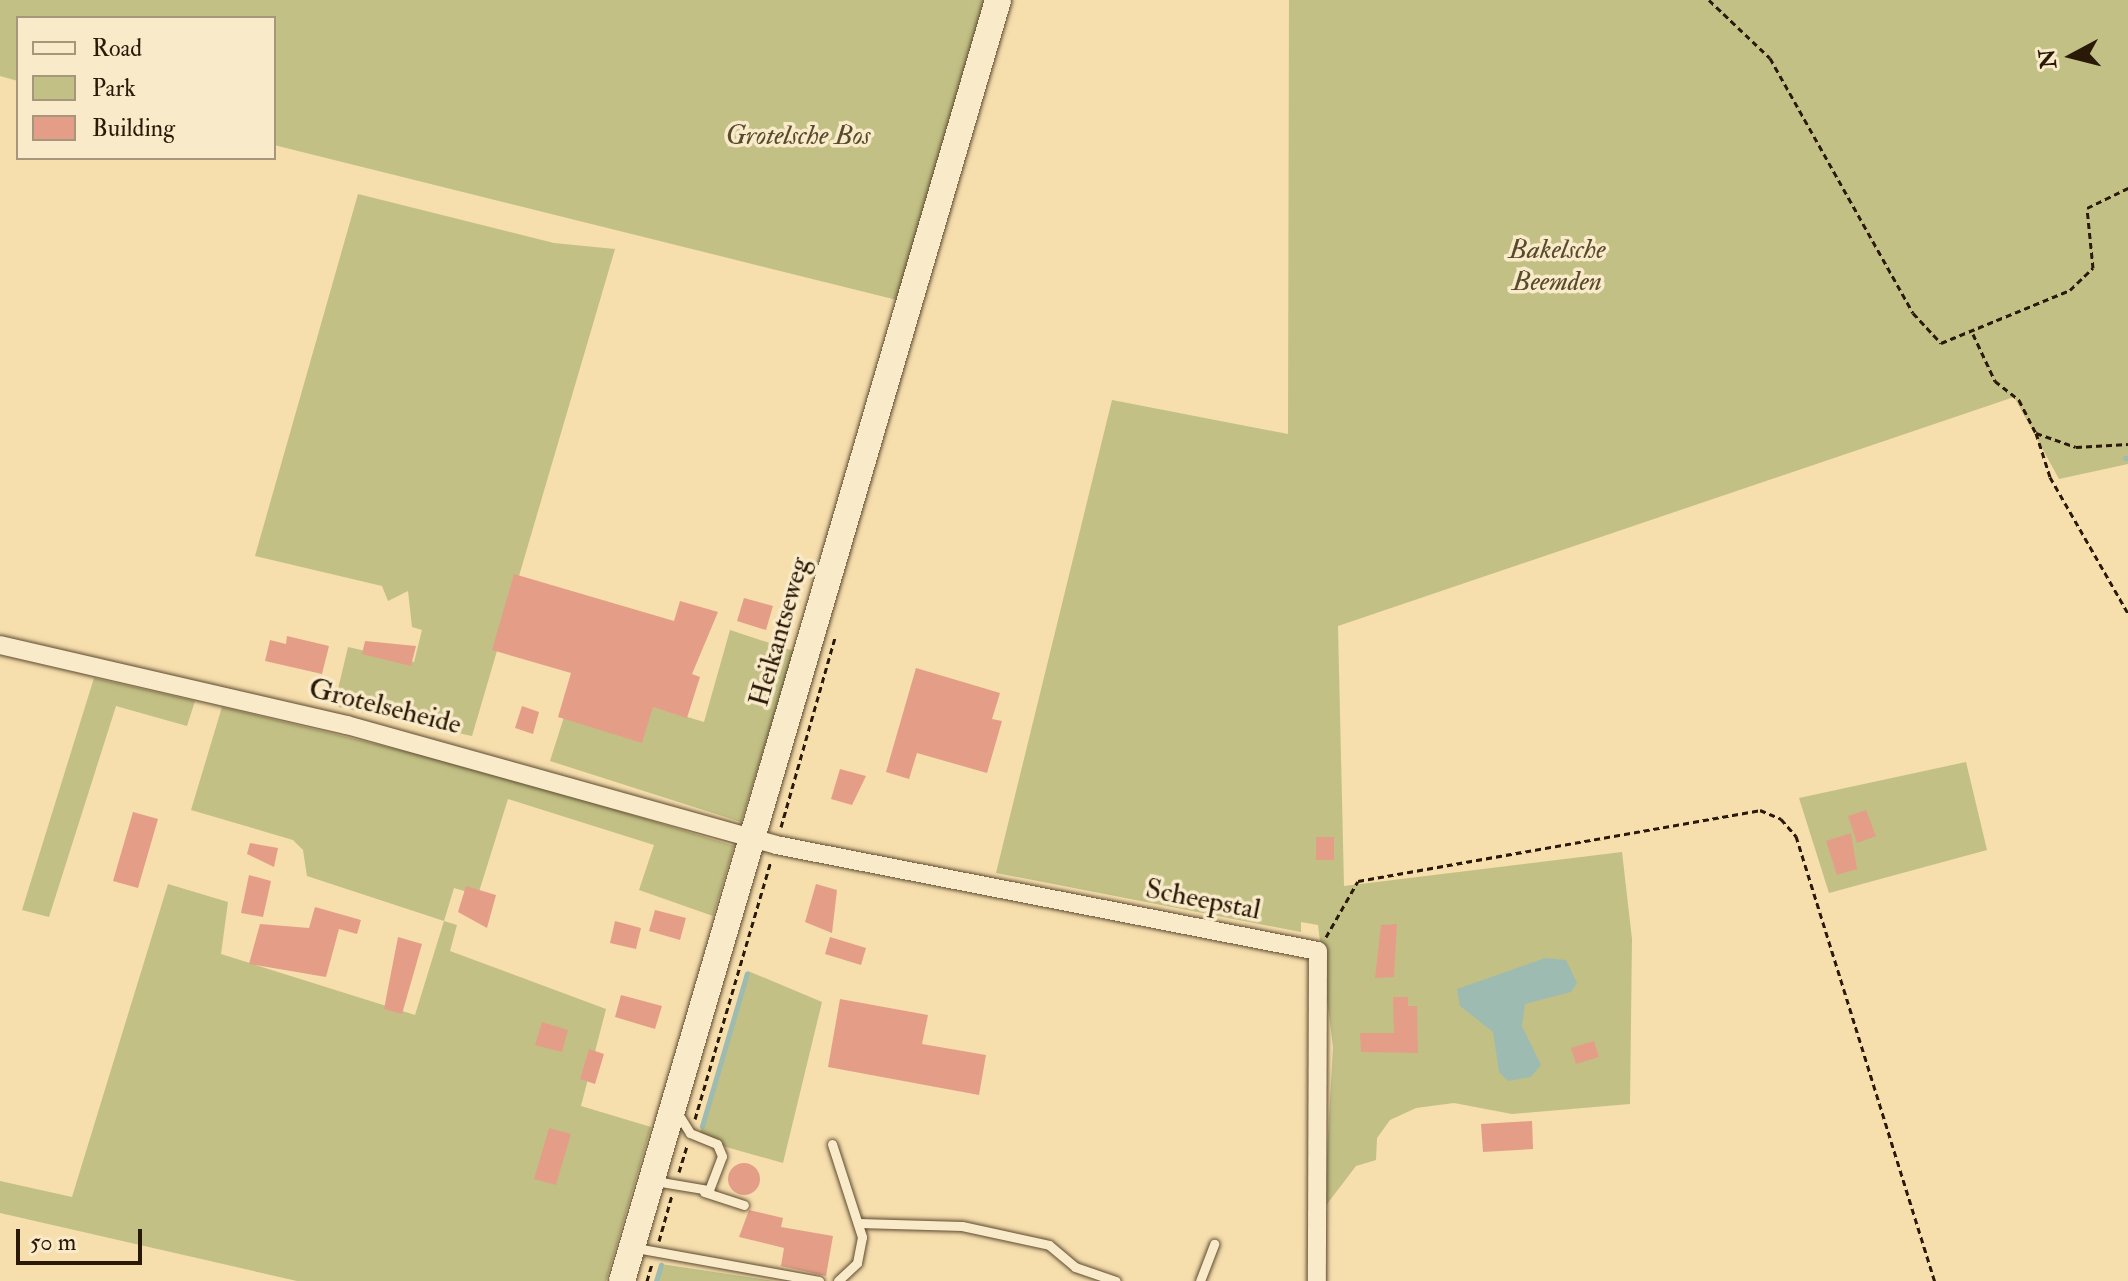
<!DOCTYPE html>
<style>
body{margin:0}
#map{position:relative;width:2128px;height:1281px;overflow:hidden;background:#f6dead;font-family:"IM FELL Double Pica",serif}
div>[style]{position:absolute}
.green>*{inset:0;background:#c2c085}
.water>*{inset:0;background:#9ebbb2}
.stream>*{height:5px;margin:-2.5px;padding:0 2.5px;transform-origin:2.5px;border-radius:2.5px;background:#9ebbb2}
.building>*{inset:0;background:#e49e88}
.round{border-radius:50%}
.path>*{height:3px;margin-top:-1.5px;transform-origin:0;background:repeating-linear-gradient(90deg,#2a1907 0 6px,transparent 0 10px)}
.roads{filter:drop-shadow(0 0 2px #5d4a30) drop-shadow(0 0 2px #5d4a30)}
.lane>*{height:9px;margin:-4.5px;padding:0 4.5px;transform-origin:4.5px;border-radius:4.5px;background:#f9eaca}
.street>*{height:18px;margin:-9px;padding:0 9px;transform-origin:9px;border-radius:9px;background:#f9eaca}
.secondary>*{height:26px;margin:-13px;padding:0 13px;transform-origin:13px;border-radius:13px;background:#f9eaca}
span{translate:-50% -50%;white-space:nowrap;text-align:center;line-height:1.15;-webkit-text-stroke:7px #f9eaca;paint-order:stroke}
.park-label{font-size:28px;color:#584b2d;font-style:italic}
.street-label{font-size:28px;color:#2a1907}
.legend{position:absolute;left:16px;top:16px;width:260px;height:144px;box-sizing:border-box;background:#f9eaca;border:2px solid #a6967c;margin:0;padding:10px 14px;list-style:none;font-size:24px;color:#2a1907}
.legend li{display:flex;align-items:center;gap:16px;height:40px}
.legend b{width:40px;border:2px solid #a6967c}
.north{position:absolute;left:2032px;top:16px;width:80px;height:80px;-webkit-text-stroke:6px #f9eaca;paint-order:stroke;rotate:263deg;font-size:22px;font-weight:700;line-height:32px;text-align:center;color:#2a1907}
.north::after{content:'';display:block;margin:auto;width:28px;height:36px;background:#2a1907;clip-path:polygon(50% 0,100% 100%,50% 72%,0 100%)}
.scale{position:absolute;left:16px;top:1229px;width:126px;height:36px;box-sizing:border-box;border:4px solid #2a1907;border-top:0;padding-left:10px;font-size:24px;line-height:28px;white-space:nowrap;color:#2a1907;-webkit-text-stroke:6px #f9eaca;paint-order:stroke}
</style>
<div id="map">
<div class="green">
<i style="clip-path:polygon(0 0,988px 0,901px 301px,274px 145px,274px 18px,18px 18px,18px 81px,0 76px)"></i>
<i style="clip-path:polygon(1289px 0,2128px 0,2128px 464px,2059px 479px,2014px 397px,1338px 626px,1344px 886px,1622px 852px,1632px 939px,1630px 1104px,1512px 1114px,1454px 1103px,1416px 1108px,1390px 1120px,1377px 1138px,1376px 1160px,1356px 1166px,1324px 1208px,1333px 1047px,1318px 925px,1301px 922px,1301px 932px,996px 873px,1112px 400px,1288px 434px)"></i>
<i style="clip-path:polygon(358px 194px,554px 243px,615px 249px,472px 736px,334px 706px,348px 647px,414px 662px,422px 630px,412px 627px,408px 591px,388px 601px,382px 586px,255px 556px)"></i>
<i style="clip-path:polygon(730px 630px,794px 651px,741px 822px,550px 761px,564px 717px,617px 696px,704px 722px)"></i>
<i style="clip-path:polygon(94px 678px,195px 701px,187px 726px,116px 706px,49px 917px,22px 910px)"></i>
<i style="clip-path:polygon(222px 707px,496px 773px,734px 846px,713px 916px,639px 890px,654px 845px,508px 799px,478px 895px,454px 888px,444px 921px,457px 925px,450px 951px,606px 1009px,581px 1106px,651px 1127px,606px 1281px,297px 1281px,0 1213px,0 1181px,72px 1197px,168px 884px,228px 902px,221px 954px,415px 1015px,444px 921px,307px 876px,303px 850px,293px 840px,191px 810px)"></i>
<i style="clip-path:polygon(1966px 762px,1987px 850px,1829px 893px,1799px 798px)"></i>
<i style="clip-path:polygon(748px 971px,822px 1002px,783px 1163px,698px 1139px)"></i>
<i style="clip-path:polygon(661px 1264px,774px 1281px,657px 1281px)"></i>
</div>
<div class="water">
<i style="clip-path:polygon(1545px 958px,1566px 960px,1577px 983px,1571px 992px,1525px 1004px,1522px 1026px,1541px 1065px,1531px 1077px,1508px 1081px,1499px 1072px,1493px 1032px,1460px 1006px,1457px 989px)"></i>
</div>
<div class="stream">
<i style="left:2125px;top:458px;width:3px"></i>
<i style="left:702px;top:1126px;width:159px;rotate:-73.6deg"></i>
<i style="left:656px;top:1281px;width:17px;rotate:-73deg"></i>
</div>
<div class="building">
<i style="clip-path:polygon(514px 574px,674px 621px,680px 601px,718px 612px,692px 674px,700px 677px,687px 718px,653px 707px,642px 743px,558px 717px,571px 673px,492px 650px)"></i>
<i style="clip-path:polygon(744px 598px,773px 606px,766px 630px,737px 621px)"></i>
<i style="clip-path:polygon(287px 636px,329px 646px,322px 674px,265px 661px,270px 640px,286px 644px)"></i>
<i style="clip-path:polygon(365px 641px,416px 646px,411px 666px,362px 654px)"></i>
<i style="clip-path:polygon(916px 668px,1000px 693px,992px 719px,1002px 721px,987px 773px,917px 753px,909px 779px,886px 772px)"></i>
<i style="clip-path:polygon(522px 706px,539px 712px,533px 734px,515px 728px)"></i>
<i style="clip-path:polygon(840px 769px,866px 776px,852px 805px,831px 799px)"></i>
<i style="clip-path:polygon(1866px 810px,1876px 836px,1857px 843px,1848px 816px)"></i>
<i style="clip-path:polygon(133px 812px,158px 819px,138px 888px,113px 881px)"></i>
<i style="clip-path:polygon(1851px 833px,1857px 869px,1837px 875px,1826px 841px)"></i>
<i style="clip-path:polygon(1316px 837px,1334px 837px,1334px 860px,1316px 860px)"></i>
<i style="clip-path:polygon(250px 843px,278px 848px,274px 867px,247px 854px)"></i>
<i style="clip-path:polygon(249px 875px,271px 881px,263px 917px,241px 913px)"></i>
<i style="clip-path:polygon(816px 884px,837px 890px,832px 933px,805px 922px)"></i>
<i style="clip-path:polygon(466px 886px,496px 895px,487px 928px,458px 912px)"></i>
<i style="clip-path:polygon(315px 907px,361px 920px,357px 934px,339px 929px,326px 977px,249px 964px,260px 924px,309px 928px)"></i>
<i style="clip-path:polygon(655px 910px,686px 918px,680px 940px,649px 931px)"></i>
<i style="clip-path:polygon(615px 921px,641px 928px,636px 949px,610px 943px)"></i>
<i style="clip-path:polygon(1397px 924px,1394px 977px,1375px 978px,1381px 925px)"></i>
<i style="clip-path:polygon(398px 937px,422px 944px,402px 1014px,384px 1009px)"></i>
<i style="clip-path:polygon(830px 937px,866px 948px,861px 965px,825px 954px)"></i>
<i style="clip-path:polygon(621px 995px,662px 1006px,655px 1029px,615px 1017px)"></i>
<i style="clip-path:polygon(1393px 997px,1408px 997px,1408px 1006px,1417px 1006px,1418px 1053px,1361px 1052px,1360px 1033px,1394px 1033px)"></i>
<i style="clip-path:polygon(840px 999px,928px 1015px,922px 1044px,986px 1055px,979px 1095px,828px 1067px)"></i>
<i style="clip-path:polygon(542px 1022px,568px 1030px,562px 1052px,535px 1045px)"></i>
<i style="clip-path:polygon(1594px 1041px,1599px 1057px,1576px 1064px,1571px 1048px)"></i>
<i style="clip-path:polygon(589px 1049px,604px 1054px,595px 1084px,580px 1079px)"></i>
<i style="clip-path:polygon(1532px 1121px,1533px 1149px,1483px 1152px,1481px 1124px)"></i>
<i style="clip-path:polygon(549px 1128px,571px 1134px,556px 1185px,534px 1179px)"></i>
<i class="round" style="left:728px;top:1163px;width:32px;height:32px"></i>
<i style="clip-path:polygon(749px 1210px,783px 1218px,781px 1227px,833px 1236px,826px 1276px,781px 1266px,784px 1248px,739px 1237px)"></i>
</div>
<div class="path">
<i style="left:1709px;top:0;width:84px;rotate:43.6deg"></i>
<i style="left:1770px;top:58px;width:292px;rotate:60.7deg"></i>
<i style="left:1913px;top:313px;width:41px;rotate:47deg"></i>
<i style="left:1941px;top:343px;width:139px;rotate:-22.3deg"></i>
<i style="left:2070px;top:290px;width:32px;rotate:-44deg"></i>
<i style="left:2093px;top:268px;width:60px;rotate:-95.7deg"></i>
<i style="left:2087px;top:208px;width:46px;rotate:-26deg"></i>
<i style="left:1973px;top:334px;width:52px;rotate:64.9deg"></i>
<i style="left:1995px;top:381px;width:31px;rotate:38deg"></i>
<i style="left:2019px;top:400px;width:37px;rotate:63deg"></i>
<i style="left:2036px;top:433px;width:42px;rotate:19.3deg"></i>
<i style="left:2076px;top:447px;width:52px;rotate:-3.3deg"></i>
<i style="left:2036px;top:433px;width:46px;rotate:72.3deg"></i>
<i style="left:2050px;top:477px;width:157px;rotate:60.2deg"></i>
<i style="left:781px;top:827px;width:197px;rotate:-74.1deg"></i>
<i style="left:1326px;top:937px;width:64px;rotate:-60.3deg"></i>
<i style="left:1358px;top:881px;width:408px;rotate:-10deg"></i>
<i style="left:1760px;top:810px;width:23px;rotate:23deg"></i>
<i style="left:1781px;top:819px;width:23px;rotate:49deg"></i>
<i style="left:1796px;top:836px;width:466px;rotate:72.7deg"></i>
<i style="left:695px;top:1119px;width:269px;rotate:-73.6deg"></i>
<i style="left:679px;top:1172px;width:28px;rotate:-73deg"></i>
<i style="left:659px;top:1241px;width:48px;rotate:-74.2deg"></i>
<i style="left:647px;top:1281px;width:18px;rotate:-74deg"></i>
</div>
<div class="roads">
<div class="lane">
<i style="left:832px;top:1144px;width:98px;rotate:72.1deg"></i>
<i style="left:862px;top:1237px;width:26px;rotate:101deg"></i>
<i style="left:857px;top:1263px;width:26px;rotate:137deg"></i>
<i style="left:655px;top:1181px;width:55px;rotate:9.5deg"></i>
<i style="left:709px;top:1190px;width:36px;rotate:-69deg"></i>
<i style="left:722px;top:1156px;width:13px;rotate:-113deg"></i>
<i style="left:717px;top:1144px;width:29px;rotate:-158deg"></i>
<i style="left:690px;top:1133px;width:26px;rotate:-122deg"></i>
<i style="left:704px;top:1192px;width:42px;rotate:18deg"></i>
<i style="left:859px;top:1223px;width:103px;rotate:1.7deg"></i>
<i style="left:962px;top:1226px;width:89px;rotate:12.3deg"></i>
<i style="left:1049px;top:1245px;width:34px;rotate:40deg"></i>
<i style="left:1075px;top:1267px;width:43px;rotate:18.9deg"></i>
<i style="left:636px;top:1248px;width:186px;rotate:10.2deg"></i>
<i style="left:1200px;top:1281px;width:40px;rotate:-69deg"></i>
</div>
<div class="street">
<i style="left:0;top:645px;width:356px;rotate:13deg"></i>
<i style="left:347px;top:725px;width:445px;rotate:15.6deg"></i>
<i style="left:776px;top:845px;width:552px;rotate:11.07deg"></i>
<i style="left:1318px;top:951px;width:330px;rotate:90.2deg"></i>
</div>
<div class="secondary">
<i style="left:622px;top:1281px;width:1335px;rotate:-73.64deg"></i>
</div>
</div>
<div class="park-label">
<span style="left:798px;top:136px">Grotelsche Bos</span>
<span style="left:1557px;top:266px">Bakelsche<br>Beemden</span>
</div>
<div class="street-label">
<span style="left:780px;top:632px;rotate:-74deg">Heikantseweg</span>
<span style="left:385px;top:707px;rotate:14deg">Grotelseheide</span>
<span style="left:1203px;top:900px;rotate:11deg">Scheepstal</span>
</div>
<ul class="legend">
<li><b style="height:10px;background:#f9eaca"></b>Road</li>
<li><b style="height:22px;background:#c2c085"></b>Park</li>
<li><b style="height:22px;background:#e49e88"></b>Building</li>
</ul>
<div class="north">N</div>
<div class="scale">50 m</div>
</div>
